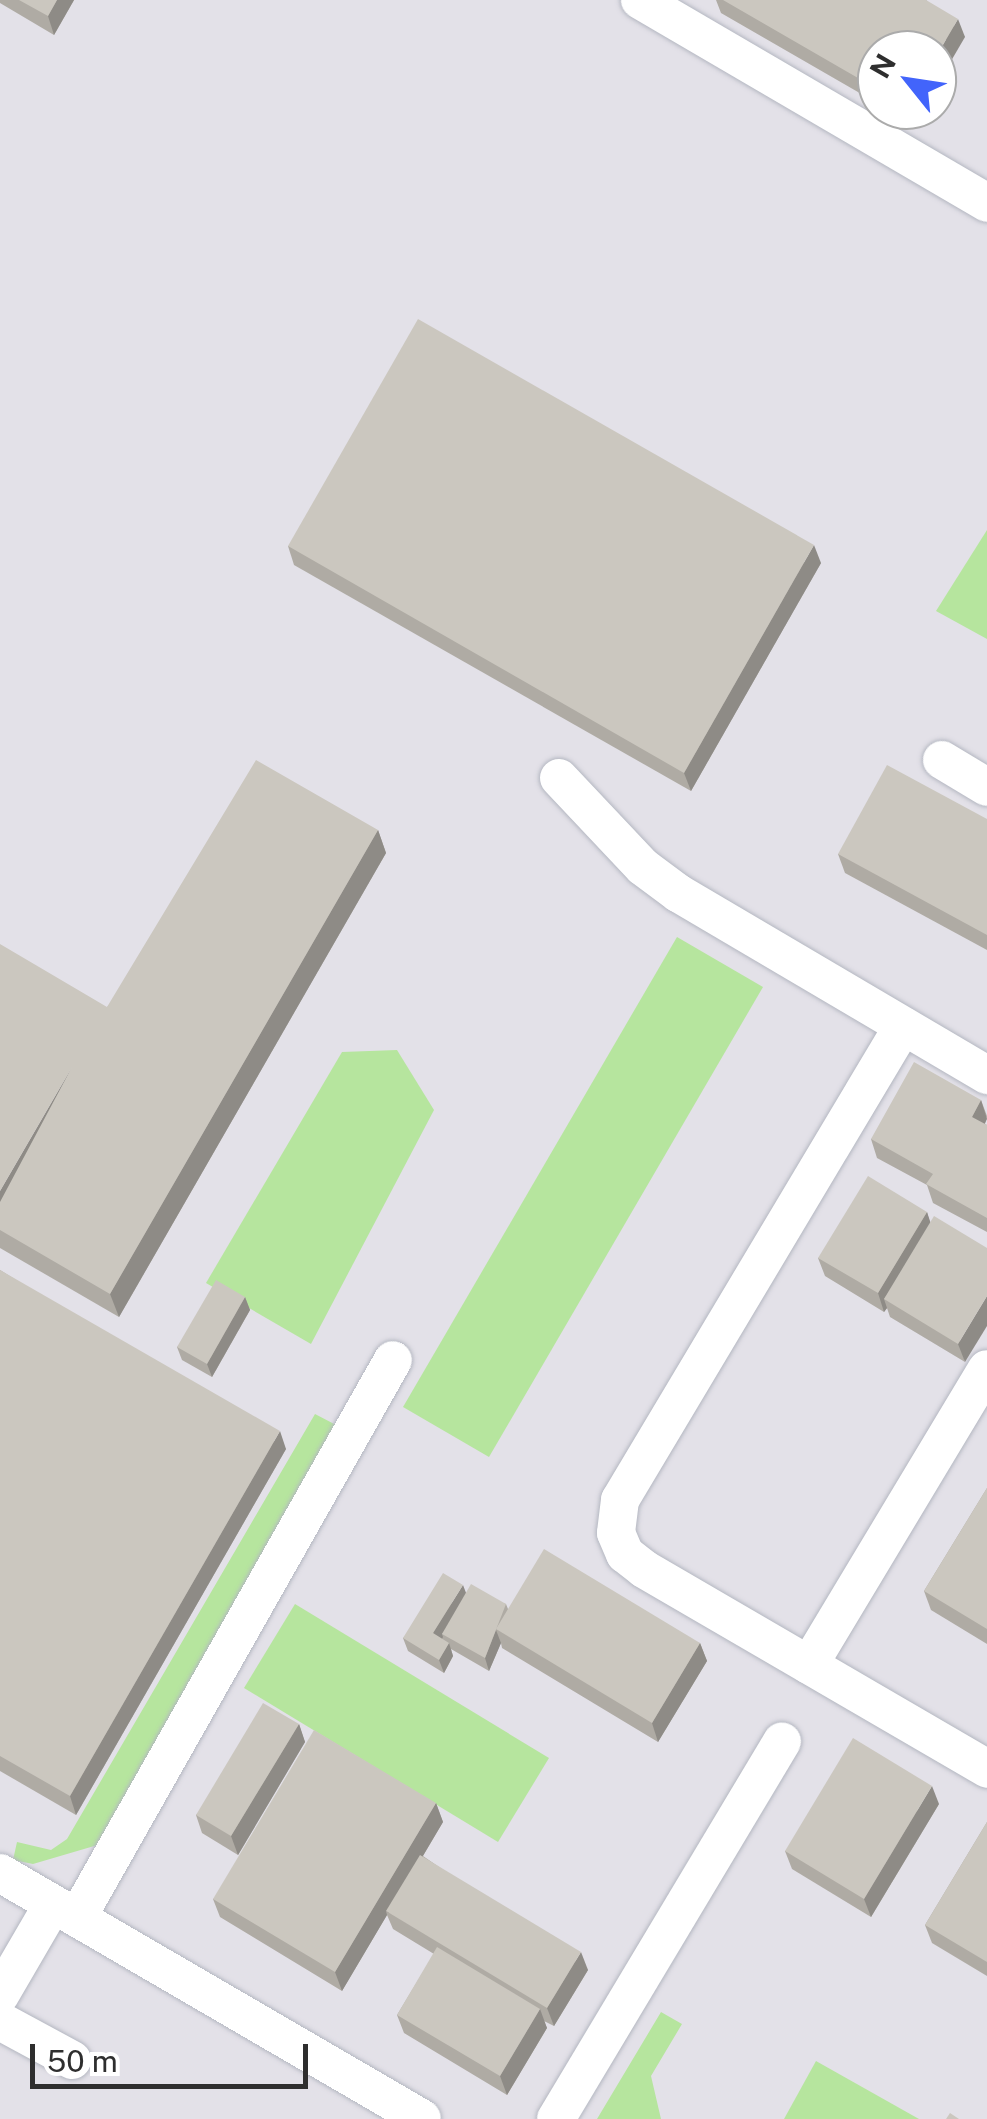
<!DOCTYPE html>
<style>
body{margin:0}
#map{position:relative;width:987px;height:2119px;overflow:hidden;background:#efe9e1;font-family:"Public Sans",sans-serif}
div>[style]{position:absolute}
.industrial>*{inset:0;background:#e3e1e8}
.green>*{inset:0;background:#b6e59e}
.roads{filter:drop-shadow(0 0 2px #b4b7c1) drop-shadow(0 0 2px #b4b7c1)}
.minor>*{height:38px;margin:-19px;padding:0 19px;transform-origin:19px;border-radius:19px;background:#fff}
.wall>*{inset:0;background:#afaba4}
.shaded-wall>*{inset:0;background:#8e8b86}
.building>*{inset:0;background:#cbc7bf}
span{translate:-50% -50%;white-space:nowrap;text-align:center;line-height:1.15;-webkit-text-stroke:9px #fff;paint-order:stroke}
.north{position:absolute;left:857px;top:30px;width:100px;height:100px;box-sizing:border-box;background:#fff;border:2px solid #ababab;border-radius:50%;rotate:300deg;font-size:28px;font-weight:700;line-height:40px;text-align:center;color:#2e2e2e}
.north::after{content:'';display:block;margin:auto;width:35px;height:45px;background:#4264fb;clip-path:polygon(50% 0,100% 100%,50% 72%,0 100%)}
.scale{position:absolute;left:30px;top:2044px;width:278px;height:45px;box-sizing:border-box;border:5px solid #2e2e2e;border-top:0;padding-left:12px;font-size:30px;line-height:35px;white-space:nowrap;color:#2e2e2e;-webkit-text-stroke:8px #fff;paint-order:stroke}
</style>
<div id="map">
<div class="industrial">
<i style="clip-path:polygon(evenodd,0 0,987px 0,987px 2119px,0 2119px,0 0,877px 50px,937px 50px,937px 110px,877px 110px,877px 50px)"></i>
</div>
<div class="green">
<i style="clip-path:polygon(987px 530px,987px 639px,936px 611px)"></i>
<i style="clip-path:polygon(677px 937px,763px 987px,489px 1457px,403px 1407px)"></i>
<i style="clip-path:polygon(397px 1050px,434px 1110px,311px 1344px,206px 1283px,342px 1052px)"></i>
<i style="clip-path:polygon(315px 1414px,338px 1426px,101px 1844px,33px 1864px,13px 1860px,17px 1842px,51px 1850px,67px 1839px)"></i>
<i style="clip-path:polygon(295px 1604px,549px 1758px,498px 1842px,244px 1688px)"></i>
<i style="clip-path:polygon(661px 2012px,682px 2024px,651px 2076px,661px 2119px,597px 2119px)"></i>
<i style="clip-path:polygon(816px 2061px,919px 2119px,784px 2119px)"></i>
</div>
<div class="roads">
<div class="minor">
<i style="left:640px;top:0;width:402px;rotate:30.3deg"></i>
<i style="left:942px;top:760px;width:52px;rotate:31deg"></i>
<i style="left:559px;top:778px;width:122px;rotate:46.7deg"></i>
<i style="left:643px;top:867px;width:44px;rotate:36.6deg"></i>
<i style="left:678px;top:893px;width:359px;rotate:30.5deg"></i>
<i style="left:903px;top:1026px;width:552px;rotate:120.84deg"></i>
<i style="left:620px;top:1500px;width:33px;rotate:97deg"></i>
<i style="left:616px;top:1533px;width:23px;rotate:67deg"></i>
<i style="left:625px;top:1554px;width:24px;rotate:38deg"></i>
<i style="left:644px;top:1569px;width:397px;rotate:30.2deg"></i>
<i style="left:809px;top:1665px;width:345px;rotate:-59deg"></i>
<i style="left:0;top:1873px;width:488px;rotate:30.2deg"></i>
<i style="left:77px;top:1918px;width:641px;rotate:-60.48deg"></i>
<i style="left:0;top:1995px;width:105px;rotate:-59.8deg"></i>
<i style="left:0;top:2021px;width:82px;rotate:28.4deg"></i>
<i style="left:556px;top:2119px;width:440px;rotate:-59.1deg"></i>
</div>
</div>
<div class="wall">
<i style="clip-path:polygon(0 0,74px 0,54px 35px,0 3px)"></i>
<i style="clip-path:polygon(716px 0,926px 0,965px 37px,877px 50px,877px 103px,721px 13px)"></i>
<i style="clip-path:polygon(889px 110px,922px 110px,914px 125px)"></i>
<i style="clip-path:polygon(288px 546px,821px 563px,691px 791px,294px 565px)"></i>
<i style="clip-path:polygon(987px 819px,987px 950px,845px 873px,838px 854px)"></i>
<i style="clip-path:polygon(378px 830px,386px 853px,119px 1317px,0 1248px,0 1230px,107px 1007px)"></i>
<i style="clip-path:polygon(981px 1100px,987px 1116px,985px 1124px,987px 1125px,987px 1232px,933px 1203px,927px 1185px,877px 1158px,871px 1139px)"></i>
<i style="clip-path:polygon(927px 1212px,965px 1362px,890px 1317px,887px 1308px,884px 1312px,825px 1276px,818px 1258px)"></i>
<i style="clip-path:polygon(0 1270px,286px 1449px,76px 1815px,0 1771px)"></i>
<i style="clip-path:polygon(245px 1297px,250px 1310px,212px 1377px,182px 1360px,177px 1347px)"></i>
<i style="clip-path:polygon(987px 1488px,987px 1644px,931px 1610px,924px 1591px)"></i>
<i style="clip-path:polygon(466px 1593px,506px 1604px,508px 1609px,700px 1643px,707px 1661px,658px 1742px,502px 1648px,501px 1643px,489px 1671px,451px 1649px,453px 1656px,444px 1673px,408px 1651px,403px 1638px)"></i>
<i style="clip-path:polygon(299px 1724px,305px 1742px,238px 1855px,202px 1833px,196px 1815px)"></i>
<i style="clip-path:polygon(436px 1803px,443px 1822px,423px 1856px,588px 1970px,554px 2026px,544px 2021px,547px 2028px,507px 2095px,404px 2033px,397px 2015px,434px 1954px,393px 1929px,387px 1915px,342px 1991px,220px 1917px,213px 1899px)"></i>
<i style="clip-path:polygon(939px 1804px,871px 1917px,792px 1869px,785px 1851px)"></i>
<i style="clip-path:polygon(987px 1822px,987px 1976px,932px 1943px,925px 1925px)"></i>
</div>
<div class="shaded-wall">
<i style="clip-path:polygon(57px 0,74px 0,54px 35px,48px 16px)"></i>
<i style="clip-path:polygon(958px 19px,965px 37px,937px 85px,937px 55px)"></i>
<i style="clip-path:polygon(909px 110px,922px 110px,914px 125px)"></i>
<i style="clip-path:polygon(814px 545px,821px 563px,691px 791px,684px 773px)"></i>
<i style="clip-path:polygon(378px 830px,386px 853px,119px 1317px,110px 1294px)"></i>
<i style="clip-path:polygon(72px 1067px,0 1228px,0 1191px)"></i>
<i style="clip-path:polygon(981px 1100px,987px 1119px,979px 1135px,972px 1117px)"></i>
<i style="clip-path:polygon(927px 1212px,933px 1230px,884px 1299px,887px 1308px,884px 1312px,878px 1293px)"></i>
<i style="clip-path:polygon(987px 1296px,987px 1326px,965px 1362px,958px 1344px)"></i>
<i style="clip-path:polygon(245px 1297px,250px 1310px,212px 1377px,207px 1364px)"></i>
<i style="clip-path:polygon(280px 1431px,286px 1449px,76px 1815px,70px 1796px)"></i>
<i style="clip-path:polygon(463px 1585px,468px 1598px,442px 1634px,443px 1637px,438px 1646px,433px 1633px)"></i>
<i style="clip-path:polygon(496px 1630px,501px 1643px,489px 1671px,485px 1658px)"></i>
<i style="clip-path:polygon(449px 1643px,453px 1656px,444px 1673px,439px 1660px)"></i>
<i style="clip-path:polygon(700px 1643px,707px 1661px,658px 1742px,652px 1723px)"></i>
<i style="clip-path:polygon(299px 1724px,305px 1742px,238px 1855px,231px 1836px)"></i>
<i style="clip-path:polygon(932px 1786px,939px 1804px,871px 1917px,864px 1899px)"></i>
<i style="clip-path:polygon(436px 1803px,443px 1822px,389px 1913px,386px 1911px,387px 1915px,342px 1991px,335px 1972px)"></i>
<i style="clip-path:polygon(581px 1952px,588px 1970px,554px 2026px,547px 2008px)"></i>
<i style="clip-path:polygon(540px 2009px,547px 2028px,507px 2095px,500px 2076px)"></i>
</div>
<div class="building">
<i style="clip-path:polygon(19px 0,57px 0,48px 16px)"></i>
<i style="clip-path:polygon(723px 0,926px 0,958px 19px,937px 55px,937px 50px,877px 50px,877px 89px)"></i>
<i style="clip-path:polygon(418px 319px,814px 545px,684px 773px,288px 546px)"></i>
<i style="clip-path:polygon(256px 760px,378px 830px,110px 1294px,0 1230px,0 1202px,72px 1067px,0 1191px,0 944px,107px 1007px)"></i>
<i style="clip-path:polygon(887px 765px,987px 819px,987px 935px,838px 854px)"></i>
<i style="clip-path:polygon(914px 1062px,981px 1100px,972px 1117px,987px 1125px,987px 1218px,926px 1184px,933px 1174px,871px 1139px)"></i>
<i style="clip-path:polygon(868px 1176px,927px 1212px,878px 1293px,818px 1258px)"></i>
<i style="clip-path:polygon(934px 1216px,987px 1248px,987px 1296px,958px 1344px,884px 1299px)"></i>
<i style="clip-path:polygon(0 1270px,280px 1431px,70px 1796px,0 1756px)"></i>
<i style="clip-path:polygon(216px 1280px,245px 1297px,207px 1364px,177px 1347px)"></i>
<i style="clip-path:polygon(987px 1488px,987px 1629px,924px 1591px)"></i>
<i style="clip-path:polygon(544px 1549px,700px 1643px,652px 1723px,496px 1629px)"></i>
<i style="clip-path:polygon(443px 1573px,463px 1585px,433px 1633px,449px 1643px,439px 1660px,403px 1638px)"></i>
<i style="clip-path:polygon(471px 1584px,506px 1604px,485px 1658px,442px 1634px)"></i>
<i style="clip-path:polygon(263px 1703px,299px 1724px,231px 1836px,196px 1815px)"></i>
<i style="clip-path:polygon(314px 1730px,436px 1803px,335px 1972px,213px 1899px)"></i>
<i style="clip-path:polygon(853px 1738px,932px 1786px,864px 1899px,785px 1851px)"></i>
<i style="clip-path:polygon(987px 1822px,987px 1962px,925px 1925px)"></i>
<i style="clip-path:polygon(420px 1855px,581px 1952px,547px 2008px,386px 1911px)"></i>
<i style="clip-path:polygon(437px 1947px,540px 2009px,500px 2076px,397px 2015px)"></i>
<i style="clip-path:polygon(950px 2113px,959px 2119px,946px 2119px)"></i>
</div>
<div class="north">N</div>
<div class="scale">50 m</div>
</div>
